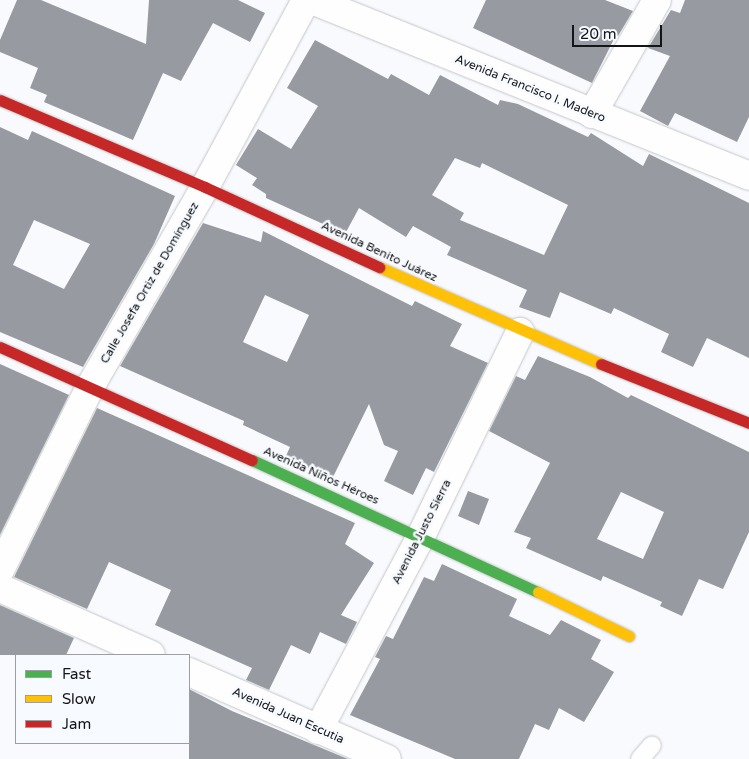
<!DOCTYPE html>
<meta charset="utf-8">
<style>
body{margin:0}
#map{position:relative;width:749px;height:759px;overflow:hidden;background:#f8fafd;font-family:"Varela Round",sans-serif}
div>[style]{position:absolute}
.building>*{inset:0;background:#979ba1}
.roads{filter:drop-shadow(0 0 1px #c5c6c9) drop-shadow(0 0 1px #c5c6c9)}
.lane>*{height:18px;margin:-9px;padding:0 9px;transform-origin:9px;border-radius:9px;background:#fefeff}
.street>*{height:28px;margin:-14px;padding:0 14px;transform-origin:14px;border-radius:14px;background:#fefeff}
.fast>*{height:11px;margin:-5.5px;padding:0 5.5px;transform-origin:5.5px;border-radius:5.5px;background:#4caf50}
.slow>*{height:11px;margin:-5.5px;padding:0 5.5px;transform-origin:5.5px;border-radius:5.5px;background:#ffc107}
.jam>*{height:11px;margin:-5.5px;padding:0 5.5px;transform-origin:5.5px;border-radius:5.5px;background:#c62828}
span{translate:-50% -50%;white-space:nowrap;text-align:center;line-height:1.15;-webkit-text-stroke:5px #f7fafe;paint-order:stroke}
.street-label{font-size:12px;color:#141517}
.legend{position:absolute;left:15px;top:654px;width:175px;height:90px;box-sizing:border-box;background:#f7fafe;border:1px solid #9c9ea2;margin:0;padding:6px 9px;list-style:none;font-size:15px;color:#141517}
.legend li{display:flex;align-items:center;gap:10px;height:25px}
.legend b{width:25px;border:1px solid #9c9ea2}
.scale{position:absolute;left:572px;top:25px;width:90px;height:22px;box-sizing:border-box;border:2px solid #141517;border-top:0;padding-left:6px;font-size:15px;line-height:18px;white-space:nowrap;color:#141517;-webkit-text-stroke:4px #f7fafe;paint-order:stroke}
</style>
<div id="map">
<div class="building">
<i style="clip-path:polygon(17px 0,41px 0,146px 44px,149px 0,238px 0,265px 13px,250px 42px,213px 23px,181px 81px,163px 73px,133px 140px,44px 102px,47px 95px,30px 88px,38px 68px,0 52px,0 40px)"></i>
<i style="clip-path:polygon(486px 0,605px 0,633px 11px,618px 36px,616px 35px,592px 83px,473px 28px)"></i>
<i style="clip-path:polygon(685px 0,749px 0,749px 117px,737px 142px,675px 113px,668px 126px,640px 111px,670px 56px,648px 48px,671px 10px,680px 13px)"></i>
<i style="clip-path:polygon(evenodd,315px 40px,388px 79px,391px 74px,429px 95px,440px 75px,498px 105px,500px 100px,518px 104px,588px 137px,591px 133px,643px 166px,649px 154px,749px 203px,749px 358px,707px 338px,693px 367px,661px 352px,669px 334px,614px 308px,611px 314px,560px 292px,550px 318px,519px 307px,527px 290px,447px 255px,451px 247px,413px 226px,406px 237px,359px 208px,345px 234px,266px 198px,266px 194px,252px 185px,257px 178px,236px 165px,258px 129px,291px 149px,318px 106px,287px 88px,315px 40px,455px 158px,480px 168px,482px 163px,568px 205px,544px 255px,460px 220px,464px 213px,432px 195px,455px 158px)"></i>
<i style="clip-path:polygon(evenodd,0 127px,28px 140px,32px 131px,175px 196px,154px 244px,83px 367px,0 332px,0 127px,34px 220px,90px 244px,64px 289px,13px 265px,34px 220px)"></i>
<i style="clip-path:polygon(evenodd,203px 223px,261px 242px,263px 231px,412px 306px,415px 301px,462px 324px,450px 346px,488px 363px,434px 472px,426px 468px,413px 495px,384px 481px,398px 451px,384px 445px,369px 404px,332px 479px,285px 458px,290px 447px,243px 425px,244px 421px,120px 366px,203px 223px,265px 295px,309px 315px,287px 362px,243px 342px,265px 295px)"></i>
<i style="clip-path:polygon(evenodd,538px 356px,590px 377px,628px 398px,631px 395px,749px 452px,749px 532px,723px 589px,699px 579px,682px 616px,660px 606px,662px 602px,603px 576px,601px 581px,526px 548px,531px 538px,514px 532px,550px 463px,489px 431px,516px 376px,525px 380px,538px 356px,621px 492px,664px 512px,643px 559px,597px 539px,621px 492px)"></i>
<i style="clip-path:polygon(0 364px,69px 395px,0 535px)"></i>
<i style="clip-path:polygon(97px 408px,355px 523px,345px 544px,374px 563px,341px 615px,357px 622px,346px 644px,320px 632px,310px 654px,291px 645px,269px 690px,246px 680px,252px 668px,155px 625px,171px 590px,109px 562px,87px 609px,14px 577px)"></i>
<i style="clip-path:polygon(468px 491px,489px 499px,479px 525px,458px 516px)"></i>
<i style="clip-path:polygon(442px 564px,517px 599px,509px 616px,550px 635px,561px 620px,601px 640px,591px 659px,614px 672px,584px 722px,559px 708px,549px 730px,535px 724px,519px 759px,455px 759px,350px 715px,380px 659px,375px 657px,386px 636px,393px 639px,424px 577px,434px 581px)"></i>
<i style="clip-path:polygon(0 605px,74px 638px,66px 655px,0 655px)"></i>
<i style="clip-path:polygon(189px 689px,232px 711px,348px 759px,189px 759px)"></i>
</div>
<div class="roads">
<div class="lane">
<i style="left:640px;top:759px;width:18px;rotate:-49deg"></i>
</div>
<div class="street">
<i style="left:312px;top:0;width:471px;rotate:21.9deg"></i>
<i style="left:592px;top:114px;width:131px;rotate:-60.3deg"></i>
<i style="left:0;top:570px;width:204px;rotate:-63.8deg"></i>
<i style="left:90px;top:387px;width:231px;rotate:-60.1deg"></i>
<i style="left:205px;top:187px;width:213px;rotate:-61.6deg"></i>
<i style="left:0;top:588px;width:165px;rotate:23.9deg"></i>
<i style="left:189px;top:672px;width:216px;rotate:23.7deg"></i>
<i style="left:318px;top:730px;width:220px;rotate:-62deg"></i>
<i style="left:421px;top:536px;width:227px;rotate:-64.1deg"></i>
</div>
<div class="fast">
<i style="left:252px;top:460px;width:315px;rotate:24.8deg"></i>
</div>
<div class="slow">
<i style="left:379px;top:267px;width:242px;rotate:23.6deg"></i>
<i style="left:538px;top:592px;width:101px;rotate:25.8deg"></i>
</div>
<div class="jam">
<i style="left:0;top:100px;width:223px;rotate:23deg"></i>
<i style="left:205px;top:187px;width:192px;rotate:24.7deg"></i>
<i style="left:0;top:347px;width:276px;rotate:24.2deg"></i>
<i style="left:601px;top:364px;width:159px;rotate:21.7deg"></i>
</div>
</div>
<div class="street-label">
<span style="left:530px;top:89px;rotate:22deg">Avenida Francisco I. Madero</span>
<span style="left:379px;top:252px;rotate:25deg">Avenida Benito Juárez</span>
<span style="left:150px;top:283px;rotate:-60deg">Calle Josefa Ortiz de Domínguez</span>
<span style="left:321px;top:476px;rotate:24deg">Avenida Niños Héroes</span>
<span style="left:422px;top:532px;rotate:-63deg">Avenida Justo Sierra</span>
<span style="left:288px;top:716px;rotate:24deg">Avenida Juan Escutia</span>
</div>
<ul class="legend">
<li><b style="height:6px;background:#4caf50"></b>Fast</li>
<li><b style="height:6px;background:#ffc107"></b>Slow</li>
<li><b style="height:6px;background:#c62828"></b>Jam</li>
</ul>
<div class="scale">20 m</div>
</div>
